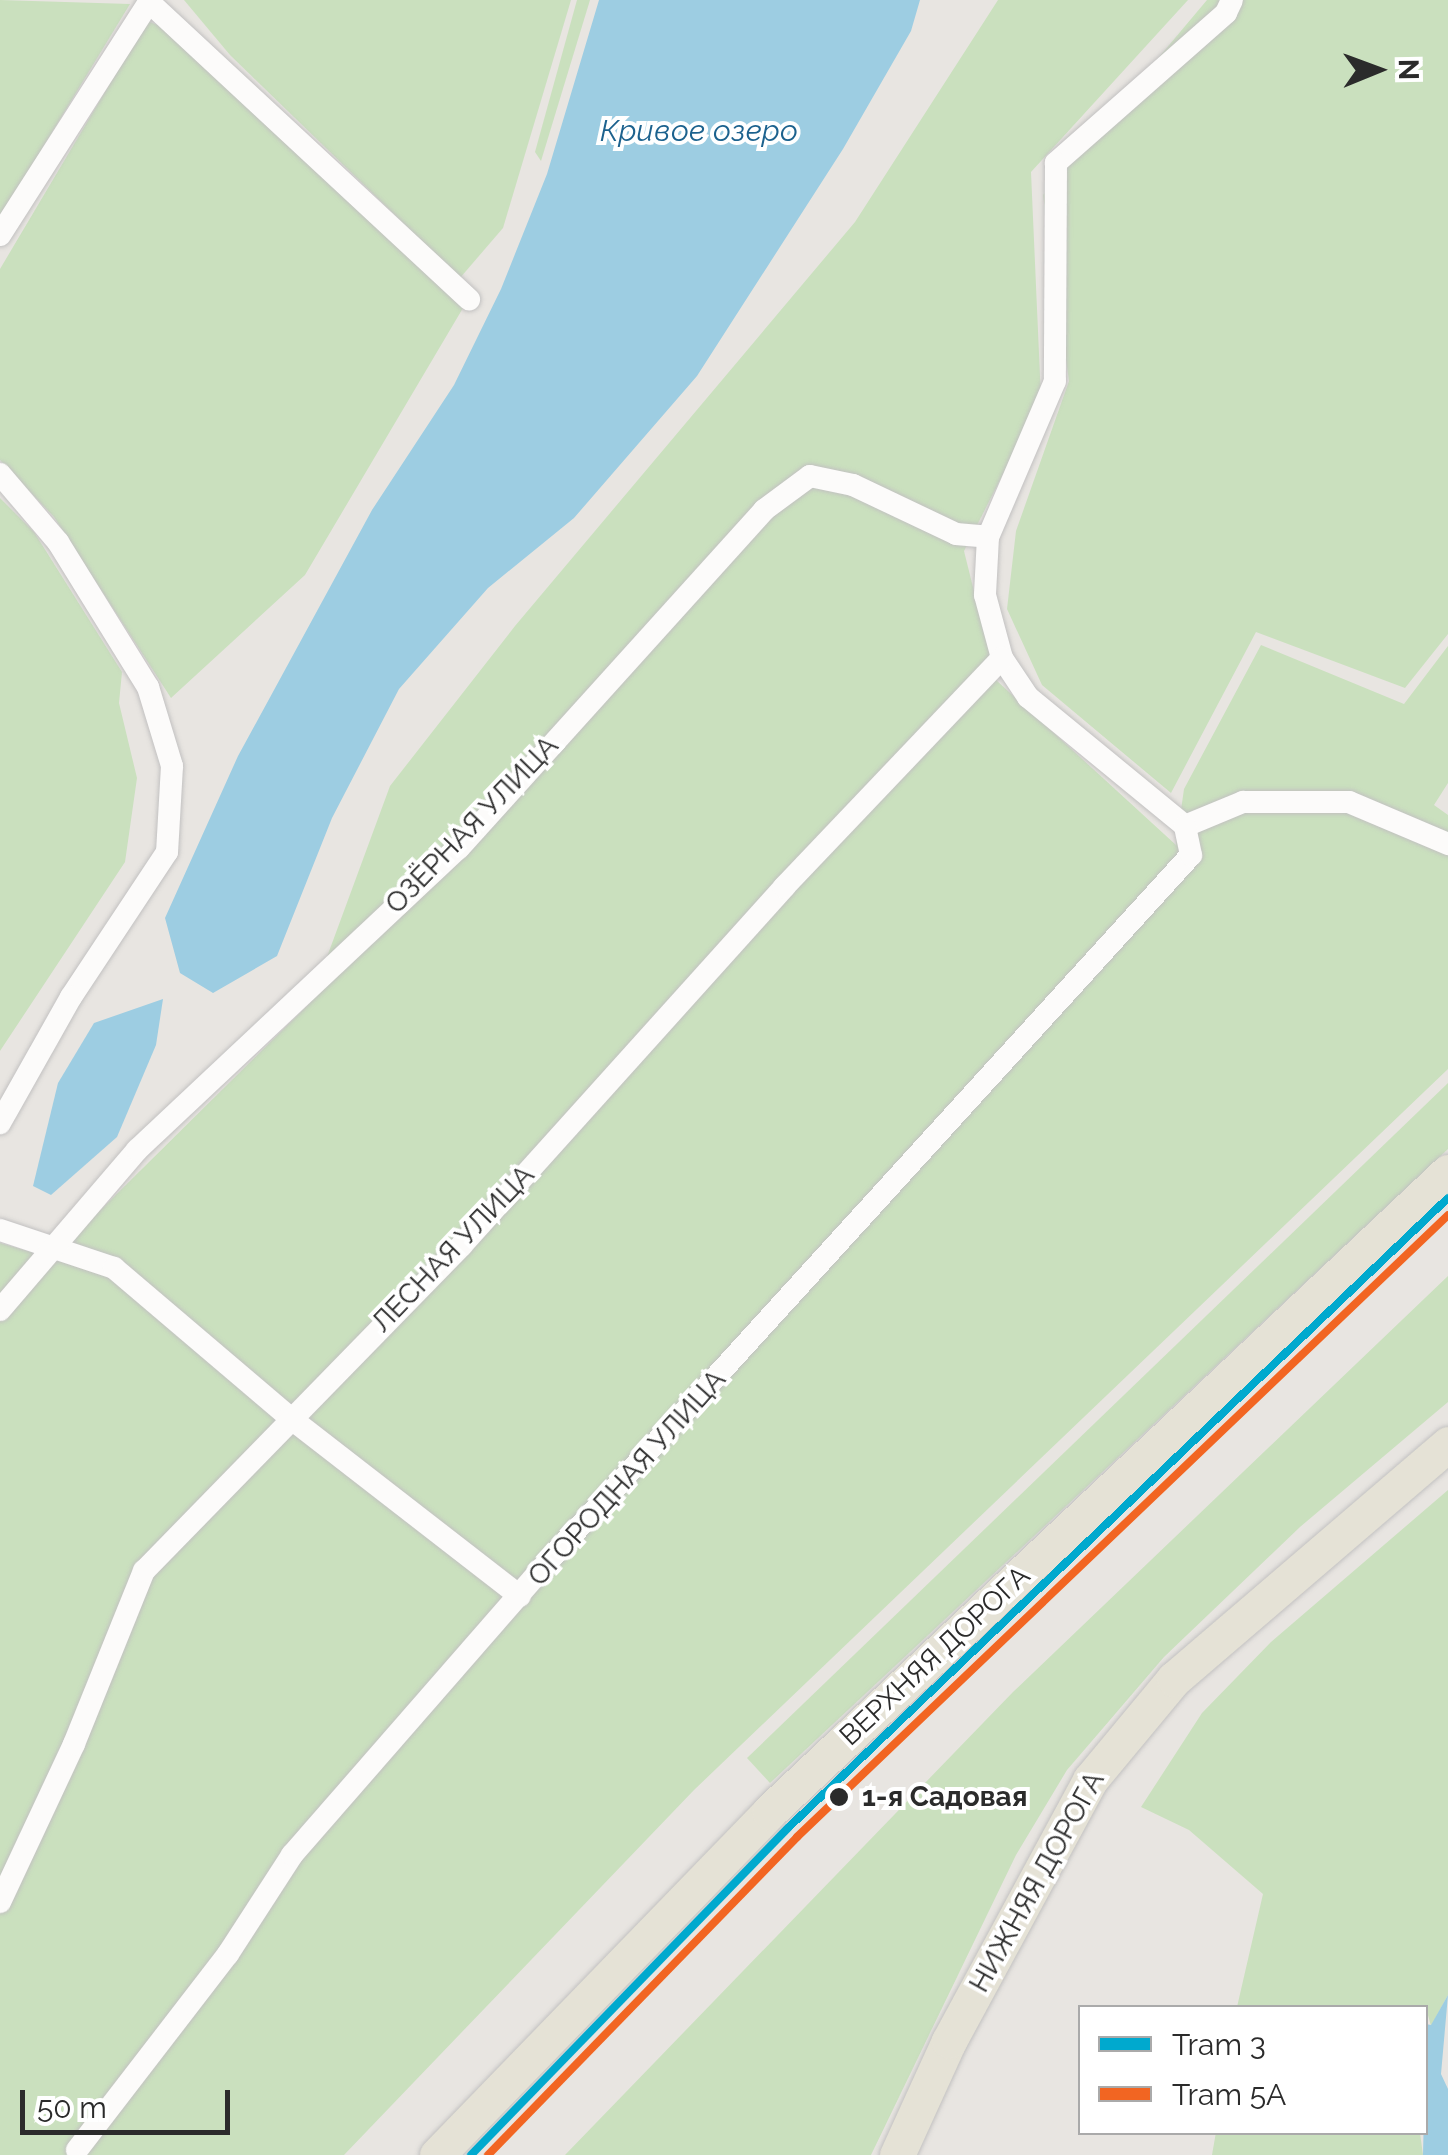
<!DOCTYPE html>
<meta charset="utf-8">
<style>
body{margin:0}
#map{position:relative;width:1448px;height:2155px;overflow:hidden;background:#e8e5e1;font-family:Raleway,sans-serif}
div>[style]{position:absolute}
.green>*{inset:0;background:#cae0be}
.water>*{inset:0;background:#9dcde2}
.roads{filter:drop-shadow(0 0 2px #c2c1c1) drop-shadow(0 0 2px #c2c1c1)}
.minor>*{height:22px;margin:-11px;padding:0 11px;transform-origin:11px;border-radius:11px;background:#fcfbfa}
.primary>*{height:35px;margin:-17.5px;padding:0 17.5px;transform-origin:17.5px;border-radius:17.5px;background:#e5e2d6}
.tram-1>*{height:8px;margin:-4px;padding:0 4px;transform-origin:4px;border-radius:4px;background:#00a9ce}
.tram-2>*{height:8px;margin:-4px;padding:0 4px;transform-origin:4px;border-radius:4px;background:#f26522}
.dots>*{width:28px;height:28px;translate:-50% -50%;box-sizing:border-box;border:5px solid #fff;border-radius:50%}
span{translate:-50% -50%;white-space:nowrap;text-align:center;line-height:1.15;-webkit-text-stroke:8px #fff;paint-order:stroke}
.street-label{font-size:28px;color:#2b2b2b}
.stop-label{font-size:28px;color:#2b2b2b;font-weight:700}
.left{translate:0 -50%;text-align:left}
.water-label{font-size:30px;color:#1c628e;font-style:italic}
.legend{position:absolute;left:1078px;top:2005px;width:350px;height:130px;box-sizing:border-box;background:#fff;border:2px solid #aaa;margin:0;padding:12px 18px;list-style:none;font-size:30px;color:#2b2b2b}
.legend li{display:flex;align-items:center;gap:20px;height:50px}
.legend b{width:50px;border:2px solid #aaa}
.north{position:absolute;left:1328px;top:20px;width:100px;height:100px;-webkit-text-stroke:8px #fff;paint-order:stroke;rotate:89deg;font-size:28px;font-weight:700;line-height:40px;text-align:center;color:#2b2b2b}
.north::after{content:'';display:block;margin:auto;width:35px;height:45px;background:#2b2b2b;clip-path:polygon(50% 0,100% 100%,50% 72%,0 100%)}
.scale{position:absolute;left:20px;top:2090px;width:210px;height:45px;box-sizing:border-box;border:5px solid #2b2b2b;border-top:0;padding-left:12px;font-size:30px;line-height:35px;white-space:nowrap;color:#2b2b2b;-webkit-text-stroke:8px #fff;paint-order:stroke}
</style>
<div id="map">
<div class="green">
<i style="clip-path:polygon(0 0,130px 4px,0 218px)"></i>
<i style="clip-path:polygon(184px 0,571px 0,503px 228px,460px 278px,230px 55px)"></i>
<i style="clip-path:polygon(577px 0,590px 0,541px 161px,535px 152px)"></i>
<i style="clip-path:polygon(998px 0,1188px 0,1031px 172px,1041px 399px,964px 551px,996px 680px,1176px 845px,1184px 789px,1261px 645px,1404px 704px,1448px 646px,1448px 783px,1434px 805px,1448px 815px,1448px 1069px,694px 1790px,344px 2155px,0 2155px,0 1243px,52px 1258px,310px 1003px,390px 786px,515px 626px,855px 222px)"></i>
<i style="clip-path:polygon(1207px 0,1448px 0,1448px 634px,1405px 688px,1256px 632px,1171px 793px,1042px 685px,1007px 609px,1016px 531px,1069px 381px,1043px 195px)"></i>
<i style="clip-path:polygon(147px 21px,166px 28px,463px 308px,305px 575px,171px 698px,54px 517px,0 460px,0 269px)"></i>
<i style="clip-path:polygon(0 498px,34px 532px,122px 672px,119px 703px,137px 778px,125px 862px,0 1051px)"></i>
<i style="clip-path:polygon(1448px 1083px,1448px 1149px,770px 1783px,747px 1758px)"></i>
<i style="clip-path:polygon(1448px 1276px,1448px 1402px,1300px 1527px,1164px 1657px,1067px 1770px,1016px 1855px,871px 2155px,565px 2155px,1013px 1692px)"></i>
<i style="clip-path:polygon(1448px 1490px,1448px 1995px,1431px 2026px,1426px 2008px,1237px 2007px,1263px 1894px,1189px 1830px,1141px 1807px,1202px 1713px,1271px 1642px)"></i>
<i style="clip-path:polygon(1216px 2132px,1420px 2133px,1423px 2155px,1212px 2155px)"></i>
</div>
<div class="water">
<i style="clip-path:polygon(599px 0,920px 0,911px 31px,843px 149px,697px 376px,574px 518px,488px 588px,399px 689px,332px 818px,277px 956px,213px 993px,180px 973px,165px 918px,238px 756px,372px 510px,454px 385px,501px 289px,547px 174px)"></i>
<i style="clip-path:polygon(163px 999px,156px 1045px,117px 1137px,51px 1195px,33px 1186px,58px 1083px,94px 1023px)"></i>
<i style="clip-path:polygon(1448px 1995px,1441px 2074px,1448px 2089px,1448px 2155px,1423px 2155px,1426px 2024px,1431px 2025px)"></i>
</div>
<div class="roads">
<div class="minor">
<i style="left:1232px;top:0;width:14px;rotate:115deg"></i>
<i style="left:1226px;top:13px;width:227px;rotate:138.6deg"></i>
<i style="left:1056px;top:163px;width:218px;rotate:90.3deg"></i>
<i style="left:1055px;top:381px;width:170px;rotate:113.2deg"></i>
<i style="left:988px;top:537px;width:58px;rotate:93deg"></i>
<i style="left:985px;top:595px;width:65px;rotate:74.9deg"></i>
<i style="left:1002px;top:658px;width:47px;rotate:56.3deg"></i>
<i style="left:1028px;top:697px;width:203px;rotate:39.4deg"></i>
<i style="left:1185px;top:826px;width:63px;rotate:-22.5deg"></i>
<i style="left:1243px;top:802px;width:106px"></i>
<i style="left:1349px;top:802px;width:108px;rotate:23deg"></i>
<i style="left:0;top:235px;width:277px;rotate:-57.4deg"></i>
<i style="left:149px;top:2px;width:437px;rotate:42.9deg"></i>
<i style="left:0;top:474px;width:89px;rotate:49.5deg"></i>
<i style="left:58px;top:542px;width:171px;rotate:58.2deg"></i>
<i style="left:148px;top:687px;width:83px;rotate:73.1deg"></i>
<i style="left:172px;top:766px;width:86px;rotate:93.3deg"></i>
<i style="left:167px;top:852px;width:174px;rotate:123.5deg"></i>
<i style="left:71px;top:997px;width:145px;rotate:119.4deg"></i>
<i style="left:0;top:1230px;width:120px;rotate:18.4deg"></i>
<i style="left:114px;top:1268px;width:230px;rotate:40.4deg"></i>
<i style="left:289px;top:1417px;width:292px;rotate:37.8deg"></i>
<i style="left:0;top:1310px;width:211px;rotate:-49.4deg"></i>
<i style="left:137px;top:1150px;width:441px;rotate:-43.2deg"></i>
<i style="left:459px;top:848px;width:455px;rotate:-47.9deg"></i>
<i style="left:764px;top:510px;width:57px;rotate:-36.5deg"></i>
<i style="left:810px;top:476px;width:44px;rotate:11.8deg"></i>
<i style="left:853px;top:485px;width:114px;rotate:25.4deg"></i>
<i style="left:956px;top:534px;width:32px;rotate:5deg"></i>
<i style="left:0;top:1902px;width:174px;rotate:-64.9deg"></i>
<i style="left:74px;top:1744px;width:187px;rotate:-68deg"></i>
<i style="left:144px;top:1571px;width:455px;rotate:-45.7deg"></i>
<i style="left:462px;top:1245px;width:482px;rotate:-48deg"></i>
<i style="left:784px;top:887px;width:316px;rotate:-46.4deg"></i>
<i style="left:77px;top:2150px;width:247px;rotate:-52.4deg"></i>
<i style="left:228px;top:1954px;width:118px;rotate:-57.1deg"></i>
<i style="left:292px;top:1855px;width:395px;rotate:-48.9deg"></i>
<i style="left:552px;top:1557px;width:949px;rotate:-47.69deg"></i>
<i style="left:1191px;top:855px;width:30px;rotate:-102deg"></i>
</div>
<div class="primary">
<i style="left:437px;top:2155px;width:477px;rotate:-45.9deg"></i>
<i style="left:769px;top:1812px;width:933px;rotate:-43.31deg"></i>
<i style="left:897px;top:2155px;width:125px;rotate:-65.5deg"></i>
<i style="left:949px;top:2041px;width:297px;rotate:-61.6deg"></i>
<i style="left:1090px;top:1780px;width:131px;rotate:-50.3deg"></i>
<i style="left:1174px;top:1679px;width:361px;rotate:-40.6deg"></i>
</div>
</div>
<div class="tram-1">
<i style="left:471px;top:2155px;width:455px;rotate:-45.9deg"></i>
<i style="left:788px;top:1828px;width:912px;rotate:-43.67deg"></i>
</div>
<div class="tram-2">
<i style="left:488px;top:2155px;width:443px;rotate:-45.8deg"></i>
<i style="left:797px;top:1837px;width:900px;rotate:-43.69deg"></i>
</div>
<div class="dots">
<i style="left:839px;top:1797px;background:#2b2b2b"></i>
</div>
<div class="street-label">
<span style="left:472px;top:825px;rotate:-46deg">ОЗЁРНАЯ УЛИЦА</span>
<span style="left:453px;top:1249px;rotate:-46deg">ЛЕСНАЯ УЛИЦА</span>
<span style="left:627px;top:1478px;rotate:-48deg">ОГОРОДНАЯ УЛИЦА</span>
<span style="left:935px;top:1656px;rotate:-43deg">ВЕРХНЯЯ ДОРОГА</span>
<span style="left:1037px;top:1882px;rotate:-61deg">НИЖНЯЯ ДОРОГА</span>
</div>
<div class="stop-label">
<span class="left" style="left:862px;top:1797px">1-я Садовая</span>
</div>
<div class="water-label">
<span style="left:699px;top:131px">Кривое озеро</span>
</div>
<ul class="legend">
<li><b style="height:12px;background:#00a9ce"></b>Tram 3</li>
<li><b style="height:12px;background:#f26522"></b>Tram 5А</li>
</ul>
<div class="north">N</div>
<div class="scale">50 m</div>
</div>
